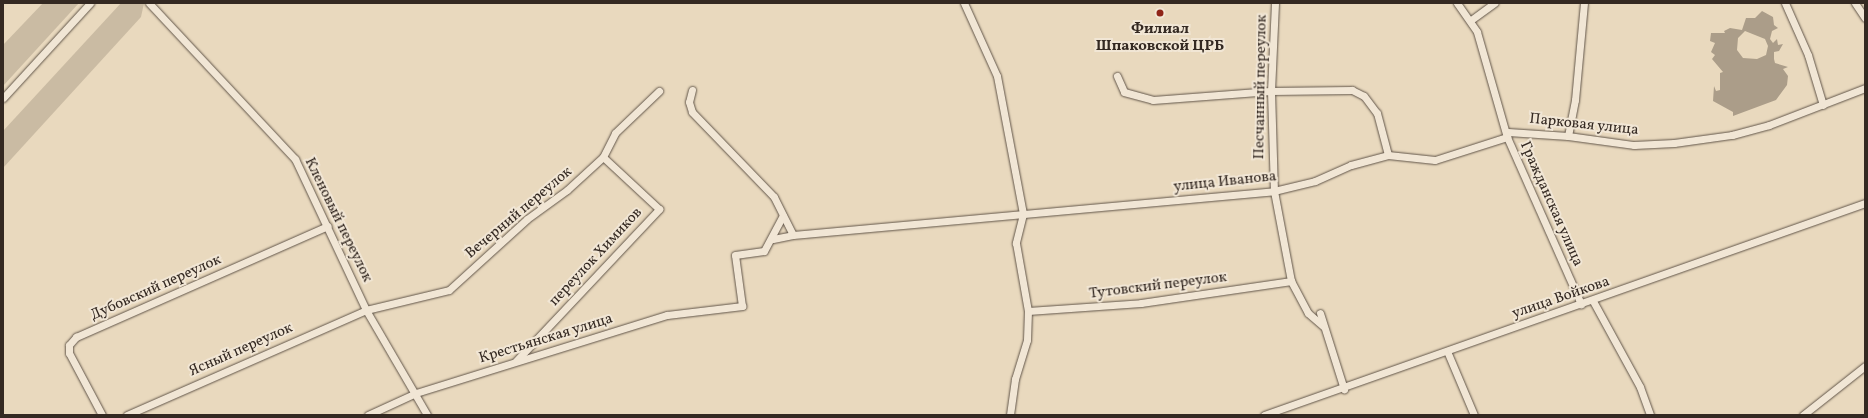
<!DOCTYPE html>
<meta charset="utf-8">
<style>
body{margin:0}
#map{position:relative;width:1868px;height:418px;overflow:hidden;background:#e9d9be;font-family:Vollkorn,serif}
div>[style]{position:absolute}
.green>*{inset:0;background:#cabba3}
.water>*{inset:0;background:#ab9d89}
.roads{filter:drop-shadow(0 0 1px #615549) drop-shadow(0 0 1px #615549)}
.minor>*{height:7px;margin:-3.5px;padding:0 3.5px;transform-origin:3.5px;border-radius:3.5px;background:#f1e6d5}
.dots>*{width:11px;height:11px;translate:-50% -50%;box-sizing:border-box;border:2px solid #f1e6d5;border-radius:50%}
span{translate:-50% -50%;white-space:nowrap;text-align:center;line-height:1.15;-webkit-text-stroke:4px #f1e6d5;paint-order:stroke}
.poi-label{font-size:15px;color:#342922;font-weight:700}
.street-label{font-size:15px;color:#342922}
.frame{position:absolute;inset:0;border:4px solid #342922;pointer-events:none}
</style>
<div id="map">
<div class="green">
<i style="clip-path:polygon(43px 3px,79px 3px,3px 86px,3px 45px)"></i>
<i style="clip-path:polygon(121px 3px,144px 3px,141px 17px,3px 168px,3px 131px)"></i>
</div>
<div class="water">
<i style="clip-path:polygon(evenodd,1762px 11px,1773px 17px,1774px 25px,1778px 28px,1772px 31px,1770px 39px,1773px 43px,1777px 39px,1778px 45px,1783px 44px,1779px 51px,1774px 52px,1774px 59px,1775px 63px,1788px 67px,1783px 69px,1788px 76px,1787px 85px,1776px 100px,1733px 116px,1733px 112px,1713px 101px,1714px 86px,1716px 91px,1720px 90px,1720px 73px,1723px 72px,1712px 59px,1715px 55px,1711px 52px,1715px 43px,1710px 41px,1711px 33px,1725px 33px,1724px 31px,1730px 28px,1742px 30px,1746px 18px,1755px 18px,1762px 11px,1745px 31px,1765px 39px,1768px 46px,1766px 55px,1757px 59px,1743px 58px,1737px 50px,1738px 38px,1745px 31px)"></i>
</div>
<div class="roads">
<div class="minor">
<i style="left:149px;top:3px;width:214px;rotate:46.9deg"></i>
<i style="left:295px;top:159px;width:167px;rotate:64.8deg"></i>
<i style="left:366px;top:310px;width:121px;rotate:59.8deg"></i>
<i style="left:964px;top:3px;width:80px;rotate:65.7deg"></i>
<i style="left:997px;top:76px;width:140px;rotate:79.3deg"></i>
<i style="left:1023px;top:214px;width:30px;rotate:104deg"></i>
<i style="left:1016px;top:243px;width:69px;rotate:80deg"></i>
<i style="left:1028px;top:311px;width:29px;rotate:92deg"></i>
<i style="left:1027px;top:340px;width:41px;rotate:107.1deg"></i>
<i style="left:1015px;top:379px;width:36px;rotate:98deg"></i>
<i style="left:1275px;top:3px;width:88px;rotate:92.6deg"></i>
<i style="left:1271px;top:91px;width:100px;rotate:88.3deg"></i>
<i style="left:1274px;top:191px;width:92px;rotate:79.3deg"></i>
<i style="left:1291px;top:281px;width:36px;rotate:62deg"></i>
<i style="left:1308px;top:313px;width:20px;rotate:41deg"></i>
<i style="left:1457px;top:3px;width:35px;rotate:55deg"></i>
<i style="left:1477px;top:32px;width:109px;rotate:74.1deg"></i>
<i style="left:1507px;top:137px;width:183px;rotate:66.1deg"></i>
<i style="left:1785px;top:3px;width:57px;rotate:66.1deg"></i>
<i style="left:1808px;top:55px;width:52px;rotate:73.3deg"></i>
<i style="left:1855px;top:3px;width:18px;rotate:56deg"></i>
<i style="left:1471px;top:20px;width:29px;rotate:-36deg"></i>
<i style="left:1117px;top:76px;width:17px;rotate:66deg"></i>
<i style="left:1124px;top:92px;width:30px;rotate:15deg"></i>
<i style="left:1153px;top:100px;width:118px;rotate:-4.4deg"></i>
<i style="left:1271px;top:91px;width:81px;rotate:-0.7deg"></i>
<i style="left:1352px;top:90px;width:13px;rotate:27deg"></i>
<i style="left:1364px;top:96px;width:21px;rotate:53deg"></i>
<i style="left:1377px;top:113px;width:43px;rotate:75.3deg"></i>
<i style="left:692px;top:90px;width:12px;rotate:104deg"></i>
<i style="left:689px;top:102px;width:10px;rotate:73deg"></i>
<i style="left:692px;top:112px;width:118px;rotate:46deg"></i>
<i style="left:774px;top:197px;width:42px;rotate:63.4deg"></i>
<i style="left:793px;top:235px;width:483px;rotate:-5.2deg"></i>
<i style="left:1274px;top:191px;width:42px;rotate:-13.7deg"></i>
<i style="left:1315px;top:181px;width:39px;rotate:-24deg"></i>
<i style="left:1351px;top:165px;width:38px;rotate:-15deg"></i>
<i style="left:1388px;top:155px;width:47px;rotate:6.1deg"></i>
<i style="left:1435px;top:160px;width:76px;rotate:-17.7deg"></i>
<i style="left:3px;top:98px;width:129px;rotate:-47.5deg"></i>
<i style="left:1508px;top:132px;width:60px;rotate:3.8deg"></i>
<i style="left:1568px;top:136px;width:67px;rotate:7.8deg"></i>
<i style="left:1634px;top:145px;width:40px;rotate:-2.9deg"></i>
<i style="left:1674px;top:143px;width:59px;rotate:-7.9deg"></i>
<i style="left:1732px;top:135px;width:38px;rotate:-15deg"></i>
<i style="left:1769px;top:125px;width:103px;rotate:-21.1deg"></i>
<i style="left:1568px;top:136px;width:37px;rotate:-79deg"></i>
<i style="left:1575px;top:100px;width:97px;rotate:-84.7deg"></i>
<i style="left:773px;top:239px;width:20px;rotate:-11deg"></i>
<i style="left:1593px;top:301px;width:98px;rotate:61.3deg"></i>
<i style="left:1640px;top:387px;width:30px;rotate:70deg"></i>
<i style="left:1028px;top:311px;width:113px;rotate:-4deg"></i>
<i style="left:1141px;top:303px;width:152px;rotate:-8.3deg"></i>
<i style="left:1320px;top:313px;width:80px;rotate:72.5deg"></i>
<i style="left:1447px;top:351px;width:69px;rotate:67.1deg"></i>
<i style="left:516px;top:361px;width:209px;rotate:-46.7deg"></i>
<i style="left:659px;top:209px;width:76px;rotate:-137.1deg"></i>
<i style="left:102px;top:415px;width:70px;rotate:-118deg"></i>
<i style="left:69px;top:353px;width:8px;rotate:-90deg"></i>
<i style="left:69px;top:345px;width:11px;rotate:-49deg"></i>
<i style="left:76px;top:337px;width:275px;rotate:-23.8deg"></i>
<i style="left:127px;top:415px;width:261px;rotate:-23.7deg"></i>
<i style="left:366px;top:310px;width:85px;rotate:-13.5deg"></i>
<i style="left:449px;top:290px;width:105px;rotate:-42.3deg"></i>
<i style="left:527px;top:219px;width:49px;rotate:-35.9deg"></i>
<i style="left:567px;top:190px;width:49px;rotate:-42.5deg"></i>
<i style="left:603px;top:157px;width:27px;rotate:-63deg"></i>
<i style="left:615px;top:133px;width:61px;rotate:-43.7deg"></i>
<i style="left:368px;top:415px;width:53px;rotate:-24.6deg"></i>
<i style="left:416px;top:393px;width:263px;rotate:-17.3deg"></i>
<i style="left:667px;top:315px;width:76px;rotate:-6.8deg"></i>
<i style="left:742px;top:306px;width:51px;rotate:-97.8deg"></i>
<i style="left:735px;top:255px;width:29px;rotate:-8deg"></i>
<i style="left:764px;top:251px;width:40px;rotate:-62deg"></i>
<i style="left:1264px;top:415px;width:637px;rotate:-19.43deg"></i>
<i style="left:1803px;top:415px;width:79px;rotate:-38.3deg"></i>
</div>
</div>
<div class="dots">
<i style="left:1160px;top:13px;background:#8f2418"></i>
</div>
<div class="poi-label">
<span style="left:1160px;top:38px">Филиал<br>Шпаковской ЦРБ</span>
</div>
<div class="street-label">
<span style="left:1261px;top:87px;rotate:-89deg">Песчанный переулок</span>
<span style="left:1584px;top:125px;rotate:6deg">Парковая улица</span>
<span style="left:1225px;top:182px;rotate:-6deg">улица Иванова</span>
<span style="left:1551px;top:204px;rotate:66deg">Гражданская улица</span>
<span style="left:519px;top:213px;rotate:-40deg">Вечерний переулок</span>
<span style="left:338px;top:220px;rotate:64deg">Кленовый переулок</span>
<span style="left:596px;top:257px;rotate:-47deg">переулок Химиков</span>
<span style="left:1158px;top:286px;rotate:-7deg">Тутовский переулок</span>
<span style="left:156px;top:288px;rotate:-24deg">Дубовский переулок</span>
<span style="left:1561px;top:298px;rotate:-19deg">улица Войкова</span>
<span style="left:546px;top:339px;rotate:-17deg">Крестьянская улица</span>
<span style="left:241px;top:350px;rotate:-24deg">Ясный переулок</span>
</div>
<div class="frame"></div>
</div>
